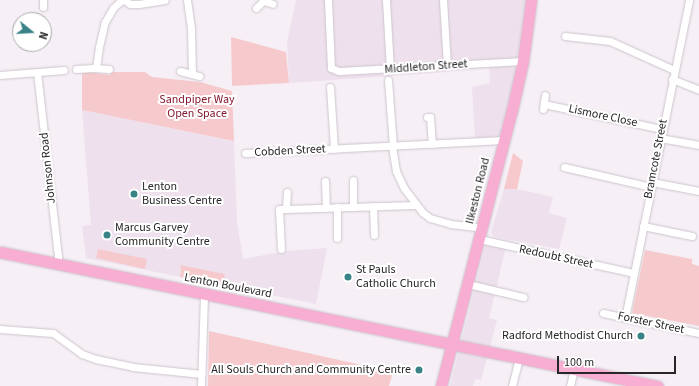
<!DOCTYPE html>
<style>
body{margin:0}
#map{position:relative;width:699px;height:386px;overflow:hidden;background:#f6eff6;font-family:"Source Sans 3",sans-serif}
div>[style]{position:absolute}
.built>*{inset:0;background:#eee1ed}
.green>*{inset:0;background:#f6cacc}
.roads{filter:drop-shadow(0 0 1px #ccc5cc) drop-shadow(0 0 1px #ccc5cc)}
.minor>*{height:7px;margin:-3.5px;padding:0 3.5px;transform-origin:3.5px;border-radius:3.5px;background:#fff}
.primary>*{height:11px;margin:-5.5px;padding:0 5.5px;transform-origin:5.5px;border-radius:5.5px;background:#f8add3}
.dots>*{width:11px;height:11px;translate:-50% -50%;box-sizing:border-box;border:2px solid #fff;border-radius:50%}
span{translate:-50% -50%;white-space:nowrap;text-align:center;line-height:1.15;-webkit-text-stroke:4px #fff;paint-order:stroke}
.street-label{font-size:12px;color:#282628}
.park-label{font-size:12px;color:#851a2f}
.poi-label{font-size:12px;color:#282628}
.left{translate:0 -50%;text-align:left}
.right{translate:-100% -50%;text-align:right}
.north{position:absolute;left:12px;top:12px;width:40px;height:40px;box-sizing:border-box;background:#fff;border:1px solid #a9a8a9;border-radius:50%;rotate:108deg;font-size:11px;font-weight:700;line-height:16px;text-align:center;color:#282628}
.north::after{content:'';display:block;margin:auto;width:14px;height:18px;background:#398286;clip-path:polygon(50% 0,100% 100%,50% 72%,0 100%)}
.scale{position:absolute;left:557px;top:356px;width:119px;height:18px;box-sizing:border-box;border:2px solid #282628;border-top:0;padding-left:5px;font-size:12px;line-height:14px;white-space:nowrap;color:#282628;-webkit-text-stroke:3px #fff;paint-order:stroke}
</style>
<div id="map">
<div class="built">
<i style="clip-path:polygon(296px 0,525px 0,515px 78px,499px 137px,475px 138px,472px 87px,490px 83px,489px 67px,435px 73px,289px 83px,287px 42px)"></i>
<i style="clip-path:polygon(82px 110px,234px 141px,237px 221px,243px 259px,286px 251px,327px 248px,316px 304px,86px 258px,82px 226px,91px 225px)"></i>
<i style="clip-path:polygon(504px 189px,517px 189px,553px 197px,549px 213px,567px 218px,559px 249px,494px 237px,491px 232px)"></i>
<i style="clip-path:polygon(486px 243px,506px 247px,489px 318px,497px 320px,481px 380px,475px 379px,473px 386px,450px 386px)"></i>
</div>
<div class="green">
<i style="clip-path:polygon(231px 37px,286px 52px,289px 83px,232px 86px)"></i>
<i style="clip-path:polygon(82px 71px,110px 75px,111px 72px,145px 72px,152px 77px,200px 82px,232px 91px,234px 141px,82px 110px)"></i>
<i style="clip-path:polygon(513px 153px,523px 161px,517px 189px,504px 189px)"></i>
<i style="clip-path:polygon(98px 249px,147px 259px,145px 269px,96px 258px)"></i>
<i style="clip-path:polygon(645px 250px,692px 259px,692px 264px,699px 266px,699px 326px,632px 313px)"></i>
<i style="clip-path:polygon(180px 265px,225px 274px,223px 282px,221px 282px,220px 285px,180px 277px,181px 270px)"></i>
<i style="clip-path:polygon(209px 331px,393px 372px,389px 386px,208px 386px)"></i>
</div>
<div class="roads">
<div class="minor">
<i style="left:124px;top:0;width:7px;rotate:34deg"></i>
<i style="left:130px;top:4px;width:9px"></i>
<i style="left:139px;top:4px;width:26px;rotate:-9deg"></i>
<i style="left:187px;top:0;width:30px;rotate:82deg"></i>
<i style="left:191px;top:30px;width:44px;rotate:88.7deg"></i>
<i style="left:328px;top:0;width:68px;rotate:87.5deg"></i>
<i style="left:331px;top:68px;width:9px;rotate:21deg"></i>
<i style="left:339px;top:71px;width:184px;rotate:-3.1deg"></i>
<i style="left:386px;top:0;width:70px;rotate:86.7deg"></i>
<i style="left:443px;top:0;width:65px;rotate:86.5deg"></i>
<i style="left:264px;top:1px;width:9px;rotate:18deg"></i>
<i style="left:43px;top:7px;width:7px;rotate:-90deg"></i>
<i style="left:256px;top:8px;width:11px;rotate:-45deg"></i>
<i style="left:565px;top:36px;width:45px;rotate:6.3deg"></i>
<i style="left:610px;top:41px;width:70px;rotate:24.4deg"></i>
<i style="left:96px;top:68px;width:21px;rotate:-82deg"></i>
<i style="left:99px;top:47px;width:26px;rotate:-77deg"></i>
<i style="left:105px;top:22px;width:16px;rotate:-60deg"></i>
<i style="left:113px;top:8px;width:12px;rotate:-42deg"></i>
<i style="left:76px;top:69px;width:17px;rotate:-3deg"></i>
<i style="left:93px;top:68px;width:16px;rotate:4deg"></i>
<i style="left:180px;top:71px;width:20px;rotate:15deg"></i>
<i style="left:37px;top:72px;width:186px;rotate:83.5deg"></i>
<i style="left:58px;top:257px;width:7px;rotate:106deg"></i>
<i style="left:0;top:75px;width:64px;rotate:-4.5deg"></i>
<i style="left:672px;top:79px;width:29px;rotate:22deg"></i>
<i style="left:388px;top:80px;width:66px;rotate:85.7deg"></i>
<i style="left:330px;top:87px;width:62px;rotate:86.3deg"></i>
<i style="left:544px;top:104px;width:121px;rotate:12deg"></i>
<i style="left:543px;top:109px;width:14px;rotate:-82deg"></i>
<i style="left:427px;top:117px;width:3px"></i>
<i style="left:430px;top:117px;width:27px;rotate:86deg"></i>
<i style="left:660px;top:138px;width:40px;rotate:10deg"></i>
<i style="left:392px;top:146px;width:25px;rotate:81deg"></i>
<i style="left:396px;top:171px;width:19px;rotate:65deg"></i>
<i style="left:404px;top:188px;width:30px;rotate:53deg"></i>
<i style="left:422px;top:212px;width:10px;rotate:37deg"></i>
<i style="left:430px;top:218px;width:22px;rotate:16deg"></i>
<i style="left:451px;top:224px;width:31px;rotate:7deg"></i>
<i style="left:245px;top:153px;width:260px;rotate:-2.9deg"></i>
<i style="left:564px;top:167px;width:89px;rotate:12.9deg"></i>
<i style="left:353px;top:180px;width:27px;rotate:90deg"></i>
<i style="left:325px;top:181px;width:27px;rotate:88deg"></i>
<i style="left:652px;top:182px;width:48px;rotate:10.8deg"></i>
<i style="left:373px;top:206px;width:29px;rotate:88deg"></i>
<i style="left:337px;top:207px;width:31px;rotate:90deg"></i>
<i style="left:286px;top:209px;width:129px;rotate:-1.8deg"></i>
<i style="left:643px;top:226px;width:50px;rotate:11.5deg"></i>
<i style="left:479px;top:239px;width:158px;rotate:12.4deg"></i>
<i style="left:281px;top:249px;width:40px;rotate:-92.9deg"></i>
<i style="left:279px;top:209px;width:7px"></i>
<i style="left:286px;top:209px;width:17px;rotate:-87deg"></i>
<i style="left:468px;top:284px;width:57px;rotate:13.3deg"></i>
<i style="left:603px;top:313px;width:98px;rotate:11.8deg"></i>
<i style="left:625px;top:318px;width:324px;rotate:-78.6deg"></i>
<i style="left:0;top:329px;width:53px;rotate:4.3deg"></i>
<i style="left:53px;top:333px;width:36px;rotate:36deg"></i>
<i style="left:82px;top:354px;width:15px;rotate:20deg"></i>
<i style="left:96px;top:359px;width:38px;rotate:12deg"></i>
<i style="left:133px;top:367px;width:69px;rotate:5.8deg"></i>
<i style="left:201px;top:386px;width:92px;rotate:-88.1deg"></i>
<i style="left:512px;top:386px;width:29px;rotate:-76deg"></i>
<i style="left:570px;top:386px;width:17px;rotate:-77deg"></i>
</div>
<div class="primary">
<i style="left:0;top:252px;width:671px;rotate:11.53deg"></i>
<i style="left:441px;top:386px;width:285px;rotate:-75.6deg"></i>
<i style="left:512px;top:110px;width:50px;rotate:-77.3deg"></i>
<i style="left:523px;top:61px;width:62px;rotate:-82.5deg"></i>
</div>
</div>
<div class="dots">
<i style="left:134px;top:194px;background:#398286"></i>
<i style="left:107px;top:235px;background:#398286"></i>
<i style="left:348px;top:277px;background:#398286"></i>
<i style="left:641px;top:336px;background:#398286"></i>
<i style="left:419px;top:370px;background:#398286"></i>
</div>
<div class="street-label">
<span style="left:426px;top:67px;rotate:-4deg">Middleton Street</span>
<span style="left:603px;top:116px;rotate:12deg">Lismore Close</span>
<span style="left:290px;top:151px;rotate:-3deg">Cobden Street</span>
<span style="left:656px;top:159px;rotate:-79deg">Bramcote Street</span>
<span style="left:48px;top:168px;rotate:-96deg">Johnson Road</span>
<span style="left:478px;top:191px;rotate:-76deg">Ilkeston Road</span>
<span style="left:556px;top:257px;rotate:12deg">Redoubt Street</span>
<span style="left:228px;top:286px;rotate:11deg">Lenton Boulevard</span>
<span style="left:651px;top:323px;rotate:12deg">Forster Street</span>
</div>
<div class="park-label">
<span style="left:197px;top:107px">Sandpiper Way<br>Open Space</span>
</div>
<div class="poi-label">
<span class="left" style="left:142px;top:194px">Lenton<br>Business Centre</span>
<span class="left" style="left:115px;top:235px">Marcus Garvey<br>Community Centre</span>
<span class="left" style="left:356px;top:277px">St Pauls<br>Catholic Church</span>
<span class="right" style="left:633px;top:336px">Radford Methodist Church</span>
<span class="right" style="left:411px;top:370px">All Souls Church and Community Centre</span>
</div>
<div class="north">N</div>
<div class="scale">100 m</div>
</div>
